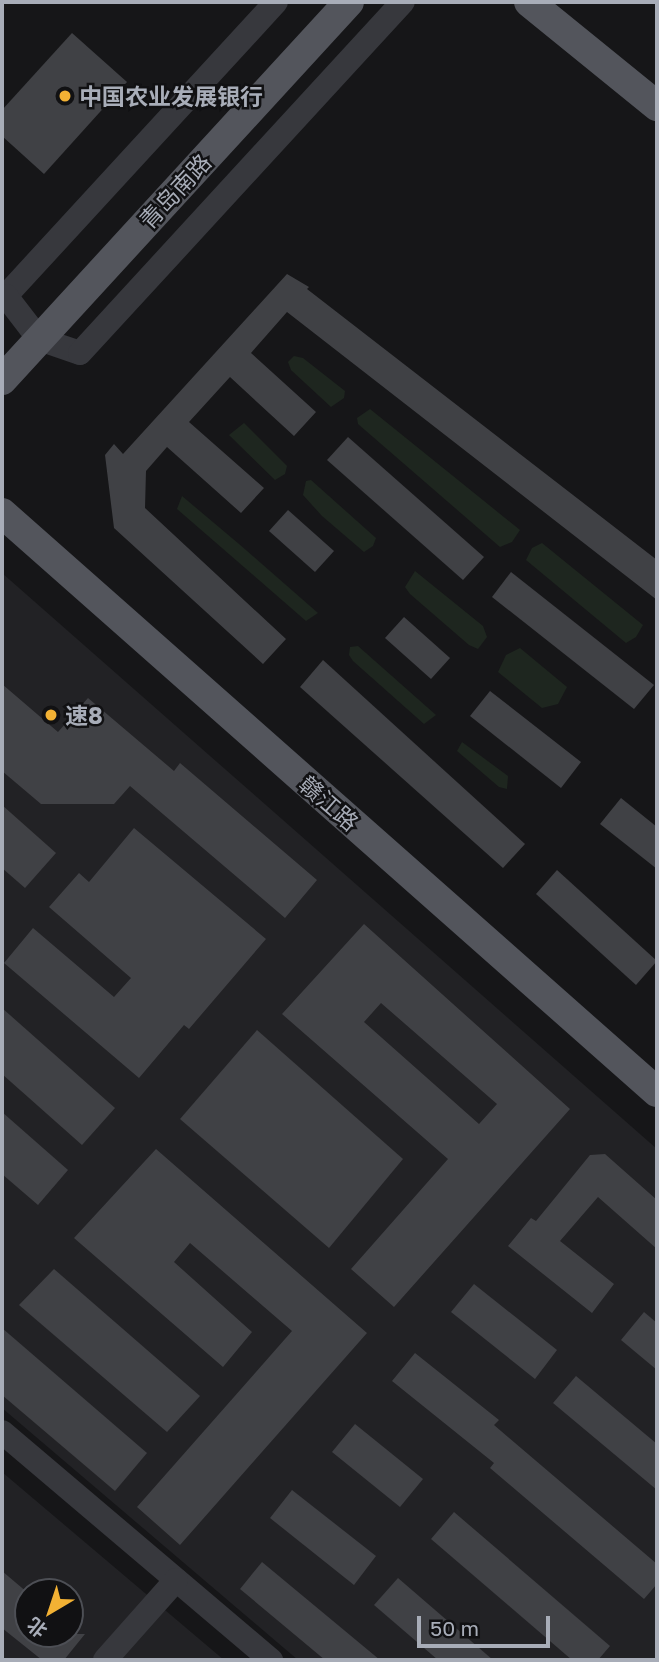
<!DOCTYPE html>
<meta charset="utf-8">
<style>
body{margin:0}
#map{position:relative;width:659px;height:1662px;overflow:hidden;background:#161618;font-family:"Golos Text","Noto Sans SC",sans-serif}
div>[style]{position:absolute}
.built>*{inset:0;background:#222225}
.green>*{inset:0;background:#1e261f}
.building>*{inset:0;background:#404145}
.minor>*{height:24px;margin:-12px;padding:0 12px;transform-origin:12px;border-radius:12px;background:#37383d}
.major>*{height:30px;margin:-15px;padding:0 15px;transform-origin:15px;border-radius:15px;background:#53555c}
.dots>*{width:19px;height:19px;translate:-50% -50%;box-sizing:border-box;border:4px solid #111113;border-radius:50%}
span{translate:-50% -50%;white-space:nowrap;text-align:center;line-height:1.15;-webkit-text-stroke:5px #111113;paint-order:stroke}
.poi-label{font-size:23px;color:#a8adb8;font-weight:700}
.left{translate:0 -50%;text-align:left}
.street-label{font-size:23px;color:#a8adb8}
.frame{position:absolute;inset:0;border:4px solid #a8adb8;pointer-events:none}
.north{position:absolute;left:14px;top:1578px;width:70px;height:70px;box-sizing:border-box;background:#111113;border:2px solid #4d4f55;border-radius:50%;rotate:219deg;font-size:19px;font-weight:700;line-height:28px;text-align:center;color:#a8adb8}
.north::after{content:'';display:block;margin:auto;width:24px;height:32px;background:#f2b134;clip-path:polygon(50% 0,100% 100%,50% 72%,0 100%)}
.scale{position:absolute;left:417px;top:1616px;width:133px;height:32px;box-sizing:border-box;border:4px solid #a8adb8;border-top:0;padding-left:9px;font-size:21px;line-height:24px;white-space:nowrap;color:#a8adb8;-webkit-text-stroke:5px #111113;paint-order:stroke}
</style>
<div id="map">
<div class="built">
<i style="clip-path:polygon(2px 573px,657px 1149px,657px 1660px,298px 1660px,2px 1408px)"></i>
<i style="clip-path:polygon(evenodd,2px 1472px,224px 1660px,2px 1660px,2px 1472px,28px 1592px,70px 1592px,70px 1634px,28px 1634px,28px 1592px)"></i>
</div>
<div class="green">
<i style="clip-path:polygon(294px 356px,303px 358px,345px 391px,344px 398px,331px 407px,291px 370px,288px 362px)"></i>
<i style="clip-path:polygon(370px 409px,520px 530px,512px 542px,500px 547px,358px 424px,357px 418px)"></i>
<i style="clip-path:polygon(244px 423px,287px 466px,285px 474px,275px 480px,229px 435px)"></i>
<i style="clip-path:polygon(311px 480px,376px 538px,373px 546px,364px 552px,322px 516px,303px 495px,306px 481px)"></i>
<i style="clip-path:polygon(182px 496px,239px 544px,318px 613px,306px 621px,177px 509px)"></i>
<i style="clip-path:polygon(542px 543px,643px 625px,636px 637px,626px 643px,526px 560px,532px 548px)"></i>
<i style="clip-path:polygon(415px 571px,483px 626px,487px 637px,478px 649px,469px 645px,410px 594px,405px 587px)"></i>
<i style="clip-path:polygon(358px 646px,436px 715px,424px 724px,353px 661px,349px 655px,350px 647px)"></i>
<i style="clip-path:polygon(520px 648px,567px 687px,558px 704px,542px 708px,498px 672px,506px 655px)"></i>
<i style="clip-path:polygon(462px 742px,508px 776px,507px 789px,499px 787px,457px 751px)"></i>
</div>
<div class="building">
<i style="clip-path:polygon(72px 33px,127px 82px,44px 174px,2px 136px,2px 110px)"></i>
<i style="clip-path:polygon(287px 274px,309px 287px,307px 289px,657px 560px,657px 600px,287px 312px,251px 353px,316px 412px,294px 436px,230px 377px,189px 422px,264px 488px,241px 513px,167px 447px,146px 471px,145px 508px,286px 639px,263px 664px,114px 528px,105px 455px,114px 444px,123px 454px)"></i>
<i style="clip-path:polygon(348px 437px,484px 557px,463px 580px,327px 460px)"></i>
<i style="clip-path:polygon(288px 510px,334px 551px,315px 572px,269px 531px)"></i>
<i style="clip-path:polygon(511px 572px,654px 685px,634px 709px,492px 597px)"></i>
<i style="clip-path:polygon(404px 617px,450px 658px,431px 679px,385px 638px)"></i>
<i style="clip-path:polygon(323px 660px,525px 844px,503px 868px,300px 687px)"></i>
<i style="clip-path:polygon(2px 684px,58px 732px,88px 698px,174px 771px,180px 763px,317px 880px,285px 918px,130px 786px,114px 804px,41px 804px,2px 771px)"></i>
<i style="clip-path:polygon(490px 691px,581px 762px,561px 788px,470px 716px)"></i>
<i style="clip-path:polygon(621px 798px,657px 827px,657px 869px,600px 824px)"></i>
<i style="clip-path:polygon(2px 805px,56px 853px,25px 888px,2px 868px)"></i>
<i style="clip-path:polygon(134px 828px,266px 939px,189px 1029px,184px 1025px,139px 1078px,4px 963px,33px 928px,114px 997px,131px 978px,49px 907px,79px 873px,89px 882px)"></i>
<i style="clip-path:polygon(557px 870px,657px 961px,636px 985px,536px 894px)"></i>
<i style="clip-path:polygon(evenodd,364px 924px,570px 1109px,394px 1307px,351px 1269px,448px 1159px,282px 1014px,364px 924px,381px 1003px,497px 1104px,479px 1124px,364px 1022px,381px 1003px)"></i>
<i style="clip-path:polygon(2px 1008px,115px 1108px,82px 1145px,2px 1074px)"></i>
<i style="clip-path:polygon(257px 1030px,403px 1159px,329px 1248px,180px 1119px)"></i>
<i style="clip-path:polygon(2px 1112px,68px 1170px,38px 1205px,2px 1174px)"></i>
<i style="clip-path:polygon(156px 1149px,367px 1333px,180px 1545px,137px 1507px,292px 1331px,190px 1243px,174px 1262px,252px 1332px,223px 1367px,74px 1238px)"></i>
<i style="clip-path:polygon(605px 1154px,657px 1200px,657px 1249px,598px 1197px,560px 1241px,614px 1284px,592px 1313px,508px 1246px,531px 1218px,536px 1221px,590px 1155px)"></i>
<i style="clip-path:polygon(54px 1269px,200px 1396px,167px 1432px,19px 1305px)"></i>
<i style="clip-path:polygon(474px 1284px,557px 1350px,535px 1379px,451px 1312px)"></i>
<i style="clip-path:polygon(644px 1312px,657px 1323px,657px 1370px,621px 1340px)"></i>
<i style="clip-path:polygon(2px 1328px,147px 1453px,115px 1491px,2px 1395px)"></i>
<i style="clip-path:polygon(415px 1353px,499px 1420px,494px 1425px,657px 1564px,657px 1584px,644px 1599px,490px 1468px,494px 1463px,392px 1381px)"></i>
<i style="clip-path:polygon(576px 1376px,657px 1444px,657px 1490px,553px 1403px)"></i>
<i style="clip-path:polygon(355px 1424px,423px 1479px,400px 1507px,332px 1452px)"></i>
<i style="clip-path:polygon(292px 1490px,376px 1556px,354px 1585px,270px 1518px)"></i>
<i style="clip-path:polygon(454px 1512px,610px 1646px,598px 1660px,572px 1660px,431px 1539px)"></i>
<i style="clip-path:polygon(262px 1562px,380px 1660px,325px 1660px,240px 1589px)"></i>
<i style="clip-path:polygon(2px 1571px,28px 1593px,28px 1634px,85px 1634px,64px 1660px,42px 1660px,2px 1628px)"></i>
<i style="clip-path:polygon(398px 1578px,493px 1660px,438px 1660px,374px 1605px)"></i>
</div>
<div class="minor">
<i style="left:276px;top:2px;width:399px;rotate:132.6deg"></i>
<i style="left:6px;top:296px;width:54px;rotate:52.5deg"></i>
<i style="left:39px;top:339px;width:43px;rotate:18.9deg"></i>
<i style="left:80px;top:353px;width:477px;rotate:-47.4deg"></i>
<i style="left:2px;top:1432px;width:353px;rotate:40.3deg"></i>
<i style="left:105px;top:1660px;width:107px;rotate:-48.4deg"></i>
</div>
<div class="major">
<i style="left:529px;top:2px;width:165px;rotate:39.1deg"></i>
<i style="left:2px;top:380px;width:513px;rotate:-47.45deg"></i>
<i style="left:2px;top:513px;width:874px;rotate:41.48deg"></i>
</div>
<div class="dots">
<i style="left:65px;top:96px;background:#f2b134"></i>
<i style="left:51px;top:715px;background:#f2b134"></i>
</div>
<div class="poi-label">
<span class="left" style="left:79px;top:96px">中国农业发展银行</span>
<span class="left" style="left:65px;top:715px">速8</span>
</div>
<div class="street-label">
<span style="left:175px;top:191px;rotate:-47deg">青岛南路</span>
<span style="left:329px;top:803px;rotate:41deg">赣江路</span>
</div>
<div class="frame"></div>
<div class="north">北</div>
<div class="scale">50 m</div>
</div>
